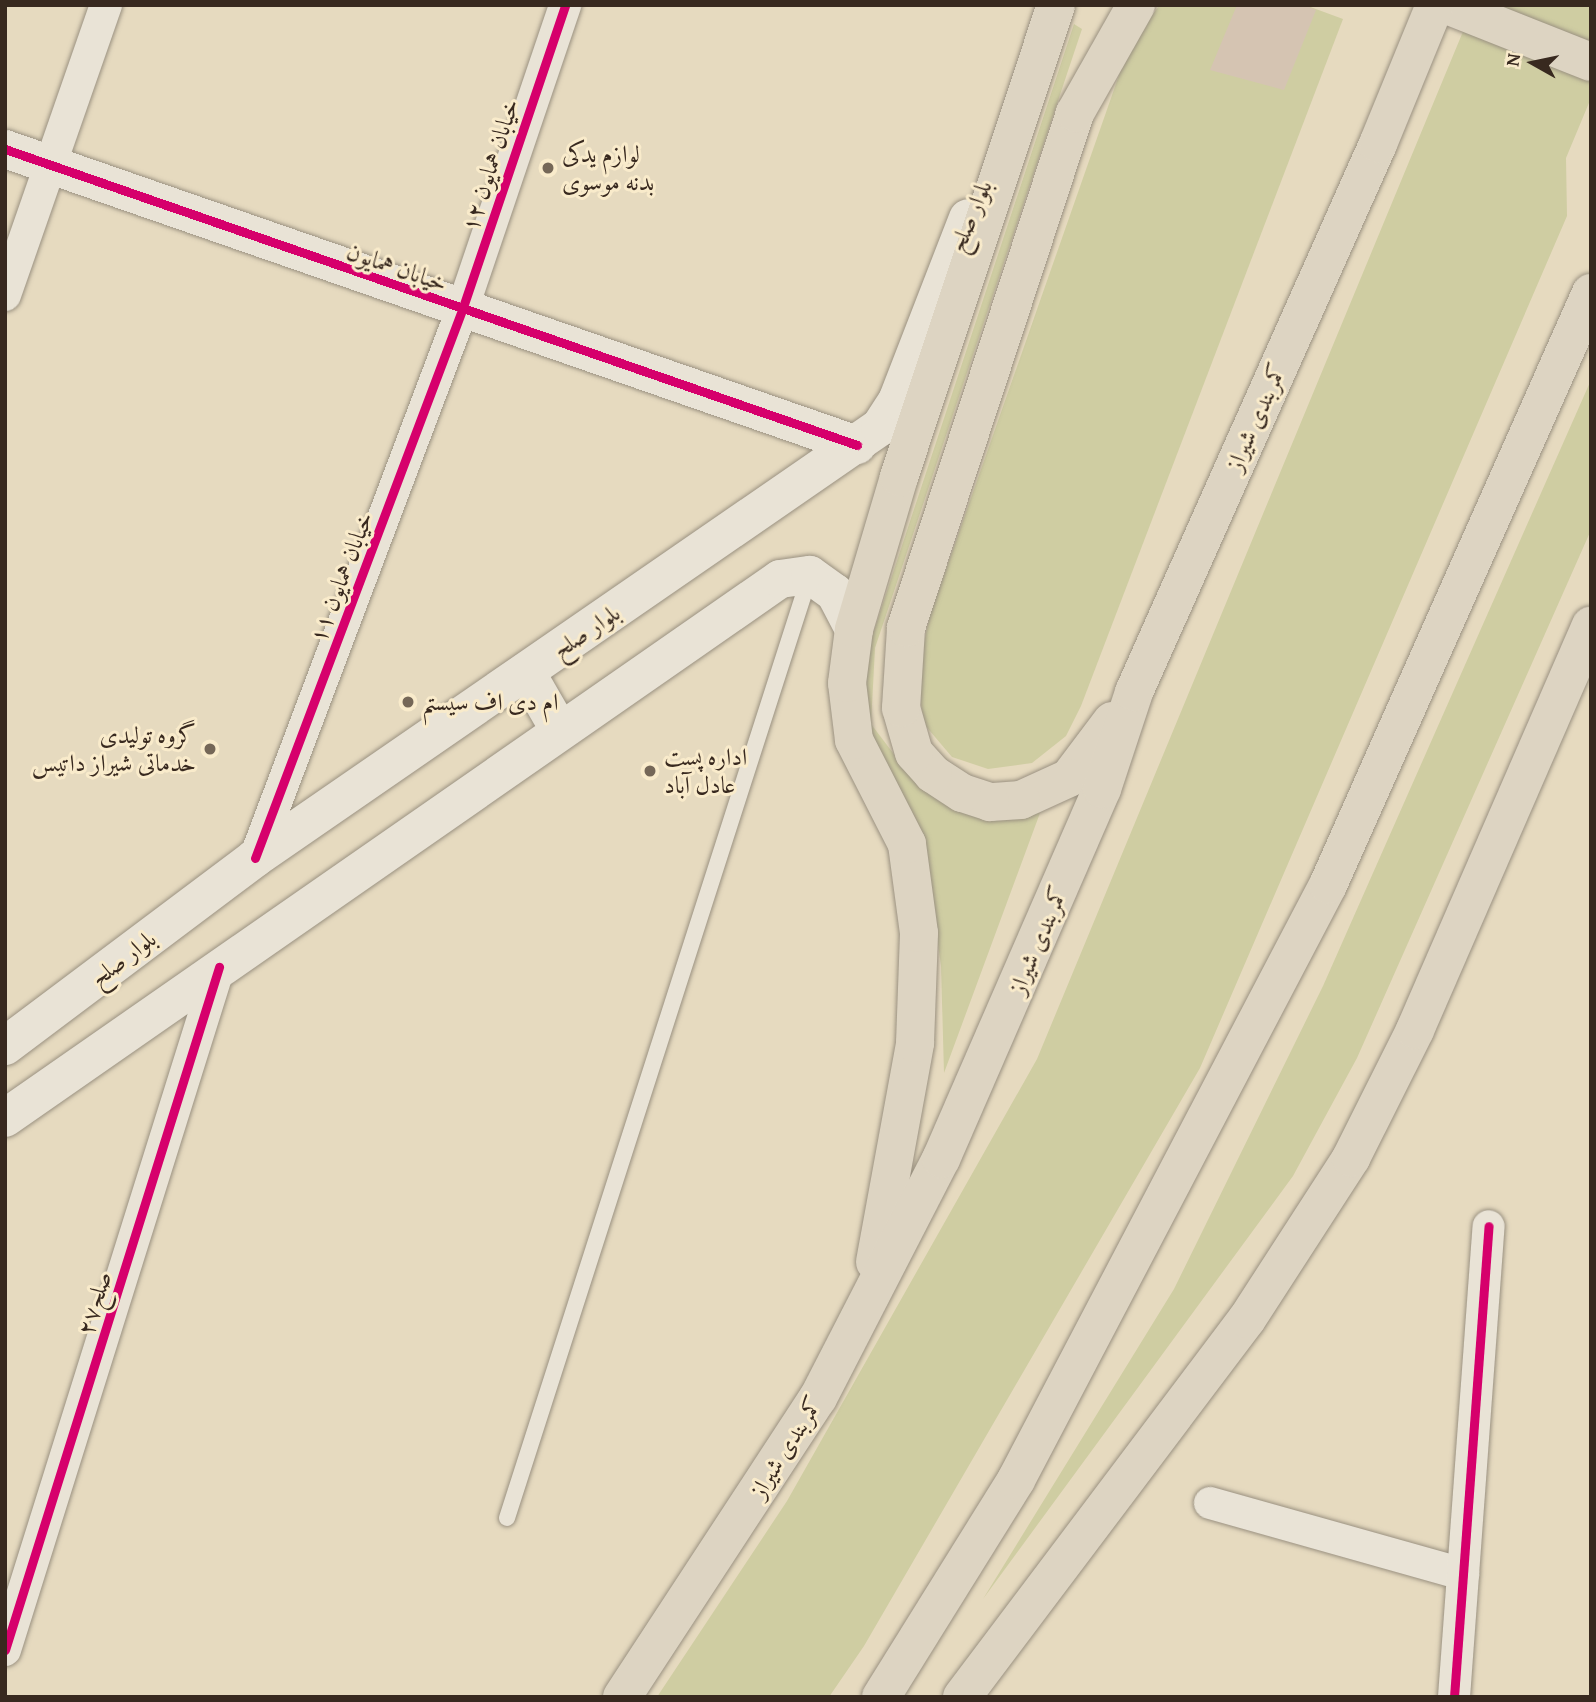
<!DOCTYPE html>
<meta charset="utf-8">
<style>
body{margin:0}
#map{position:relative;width:1596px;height:1702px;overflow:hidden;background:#e6dabf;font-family:"Gentium Book Plus",Amiri,serif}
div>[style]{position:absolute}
.green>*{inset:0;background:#cfcda2}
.building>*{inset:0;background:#d5c4b2}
.roads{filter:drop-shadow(0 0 2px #9a9181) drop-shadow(0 0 2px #9a9181)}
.service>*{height:16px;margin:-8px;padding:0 8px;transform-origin:8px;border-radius:8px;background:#e9e3d6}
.minor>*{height:32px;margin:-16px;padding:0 16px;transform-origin:16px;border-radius:16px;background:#e9e3d6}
.tertiary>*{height:38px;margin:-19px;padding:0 19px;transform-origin:19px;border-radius:19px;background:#e9e3d6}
.secondary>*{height:38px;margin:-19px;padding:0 19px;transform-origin:19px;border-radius:19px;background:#e9e3d6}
.primary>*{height:38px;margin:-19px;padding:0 19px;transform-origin:19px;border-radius:19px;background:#ddd4c2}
.trunk>*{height:38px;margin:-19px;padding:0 19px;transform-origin:19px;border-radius:19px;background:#ddd4c2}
.cycleway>*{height:9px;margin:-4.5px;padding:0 4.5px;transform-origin:4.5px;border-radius:4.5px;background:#d6006c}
.dots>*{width:19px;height:19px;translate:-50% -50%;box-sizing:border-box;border:4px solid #f9ebcb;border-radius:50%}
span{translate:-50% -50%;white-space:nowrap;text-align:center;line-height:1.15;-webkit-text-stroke:6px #f9ebcb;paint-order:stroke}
.poi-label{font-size:24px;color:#38291f}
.left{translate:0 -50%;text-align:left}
.right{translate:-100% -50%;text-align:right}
.street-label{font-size:24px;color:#38291f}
.frame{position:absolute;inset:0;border:7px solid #38291f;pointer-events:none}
.north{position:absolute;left:1498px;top:28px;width:70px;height:70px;-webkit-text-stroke:5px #f9ebcb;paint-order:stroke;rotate:279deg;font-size:19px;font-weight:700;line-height:28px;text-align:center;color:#38291f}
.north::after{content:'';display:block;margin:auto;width:24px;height:32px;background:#38291f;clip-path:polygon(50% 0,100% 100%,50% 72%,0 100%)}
</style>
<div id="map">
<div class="green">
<i style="clip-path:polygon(1160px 5px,1305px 5px,1343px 19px,1081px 706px,1066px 736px,1032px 763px,988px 769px,952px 757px,924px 724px,917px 675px,930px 615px,1131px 41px)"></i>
<i style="clip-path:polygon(1474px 5px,1591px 5px,1591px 98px,1566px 158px,1567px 216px,1200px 1068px,864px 1646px,829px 1697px,657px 1697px,787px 1501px,1037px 1059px)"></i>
<i style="clip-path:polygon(1074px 24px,1082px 29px,875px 648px,871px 724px,918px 786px,988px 814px,1040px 813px,944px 1073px,941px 966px,927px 863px,863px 729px,859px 676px)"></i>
<i style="clip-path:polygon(1591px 380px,1591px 530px,1357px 1058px,1293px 1176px,983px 1599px,1174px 1289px,1323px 986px)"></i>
</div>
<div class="building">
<i style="clip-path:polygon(1237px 5px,1305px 5px,1316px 10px,1284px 90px,1210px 70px)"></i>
</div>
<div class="roads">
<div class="service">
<i style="left:507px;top:1518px;width:990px;rotate:-72.19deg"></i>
</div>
<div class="minor">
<i style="left:5px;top:295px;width:307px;rotate:-70.8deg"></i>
<i style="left:255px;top:858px;width:586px;rotate:-69.31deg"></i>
<i style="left:462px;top:310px;width:322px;rotate:-71.3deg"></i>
<i style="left:1210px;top:1503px;width:263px;rotate:15.7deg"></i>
<i style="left:5px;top:1650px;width:716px;rotate:-72.6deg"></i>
<i style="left:1454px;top:1697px;width:472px;rotate:-85.8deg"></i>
</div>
<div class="tertiary">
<i style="left:5px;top:149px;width:902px;rotate:19.16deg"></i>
</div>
<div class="secondary">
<i style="left:526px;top:672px;width:68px;rotate:60deg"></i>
<i style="left:5px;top:1046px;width:313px;rotate:-36.9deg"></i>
<i style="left:255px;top:858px;width:759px;rotate:-34.59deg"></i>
<i style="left:880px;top:427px;width:31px;rotate:-57deg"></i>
<i style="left:897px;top:401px;width:196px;rotate:-68.8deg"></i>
<i style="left:5px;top:1118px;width:944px;rotate:-34.82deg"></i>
<i style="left:780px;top:579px;width:30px;rotate:-8deg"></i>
<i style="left:810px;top:575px;width:31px;rotate:36deg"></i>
<i style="left:835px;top:593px;width:41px;rotate:62.2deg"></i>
</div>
<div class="primary">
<i style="left:1447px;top:5px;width:155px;rotate:21.6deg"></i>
</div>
<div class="trunk">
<i style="left:1112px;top:721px;width:71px;rotate:127deg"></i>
<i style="left:1069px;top:778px;width:53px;rotate:155.4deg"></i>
<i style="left:1021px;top:800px;width:31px;rotate:176deg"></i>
<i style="left:990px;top:802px;width:29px;rotate:-162deg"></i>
<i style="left:962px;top:793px;width:35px;rotate:-147deg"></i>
<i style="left:933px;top:774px;width:28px;rotate:-132deg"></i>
<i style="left:914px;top:753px;width:47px;rotate:-106.1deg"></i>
<i style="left:901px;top:708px;width:80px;rotate:-86.4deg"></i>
<i style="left:906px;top:628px;width:542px;rotate:-71.83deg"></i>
<i style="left:1075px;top:113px;width:124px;rotate:-60.5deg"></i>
<i style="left:875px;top:1262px;width:223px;rotate:-79.6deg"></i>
<i style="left:915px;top:1043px;width:110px;rotate:-87.9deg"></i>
<i style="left:919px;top:933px;width:90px;rotate:-97.7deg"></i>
<i style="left:907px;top:844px;width:117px;rotate:-117deg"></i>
<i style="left:854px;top:740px;width:57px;rotate:-97deg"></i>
<i style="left:847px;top:683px;width:54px;rotate:-82.6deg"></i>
<i style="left:854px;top:629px;width:159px;rotate:-73.5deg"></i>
<i style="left:899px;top:477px;width:497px;rotate:-71.6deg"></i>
<i style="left:622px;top:1697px;width:358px;rotate:-56.8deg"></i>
<i style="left:818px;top:1398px;width:269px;rotate:-62.8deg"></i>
<i style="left:941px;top:1159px;width:404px;rotate:-66.5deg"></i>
<i style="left:1102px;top:789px;width:102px;rotate:-71.7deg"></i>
<i style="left:1134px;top:692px;width:600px;rotate:-66deg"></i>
<i style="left:1378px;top:144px;width:150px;rotate:-67.7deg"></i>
<i style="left:881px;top:1697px;width:256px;rotate:-58.1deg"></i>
<i style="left:1016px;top:1480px;width:672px;rotate:-62.33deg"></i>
<i style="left:1328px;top:885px;width:648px;rotate:-66.05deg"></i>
<i style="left:962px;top:1697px;width:473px;rotate:-53deg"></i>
<i style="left:1247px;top:1319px;width:192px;rotate:-57.1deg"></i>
<i style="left:1351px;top:1158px;width:143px;rotate:-63.4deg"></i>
<i style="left:1415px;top:1030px;width:441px;rotate:-66.5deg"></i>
</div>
</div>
<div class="cycleway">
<i style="left:5px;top:149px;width:902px;rotate:19.16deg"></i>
<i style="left:255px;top:858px;width:586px;rotate:-69.31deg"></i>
<i style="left:462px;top:310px;width:322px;rotate:-71.3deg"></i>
<i style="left:5px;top:1650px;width:716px;rotate:-72.6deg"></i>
<i style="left:1454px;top:1697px;width:472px;rotate:-85.8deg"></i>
</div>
<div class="dots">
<i style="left:548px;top:168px;background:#756757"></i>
<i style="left:408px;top:702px;background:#756757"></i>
<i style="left:210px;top:749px;background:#756757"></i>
<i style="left:650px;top:771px;background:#756757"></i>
</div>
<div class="poi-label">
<span class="left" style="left:562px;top:168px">لوازم یدکی<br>بدنه موسوی</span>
<span class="left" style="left:422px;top:702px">ام دی اف سیستم</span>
<span class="right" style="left:196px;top:749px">گروه تولیدی<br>خدماتی شیراز داتیس</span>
<span class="left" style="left:664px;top:771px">اداره پست<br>عادل آباد</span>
</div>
<div class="street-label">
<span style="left:490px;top:165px;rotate:-72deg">خیابان همایون ۱۲</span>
<span style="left:970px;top:216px;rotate:-67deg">بلوار صلح</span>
<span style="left:397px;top:267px;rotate:19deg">خیابان همایون</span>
<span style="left:1256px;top:417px;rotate:-66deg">کمربندی شیراز</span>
<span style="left:341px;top:577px;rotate:-69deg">خیابان همایون ۱۱</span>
<span style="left:586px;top:631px;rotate:-34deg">بلوار صلح</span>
<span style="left:1038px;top:940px;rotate:-67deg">کمربندی شیراز</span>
<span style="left:123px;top:958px;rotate:-37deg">بلوار صلح</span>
<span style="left:94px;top:1303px;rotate:-73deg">صلح۲۷</span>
<span style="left:786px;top:1447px;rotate:-58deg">کمربندی شیراز</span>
</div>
<div class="frame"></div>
<div class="north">N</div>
</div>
